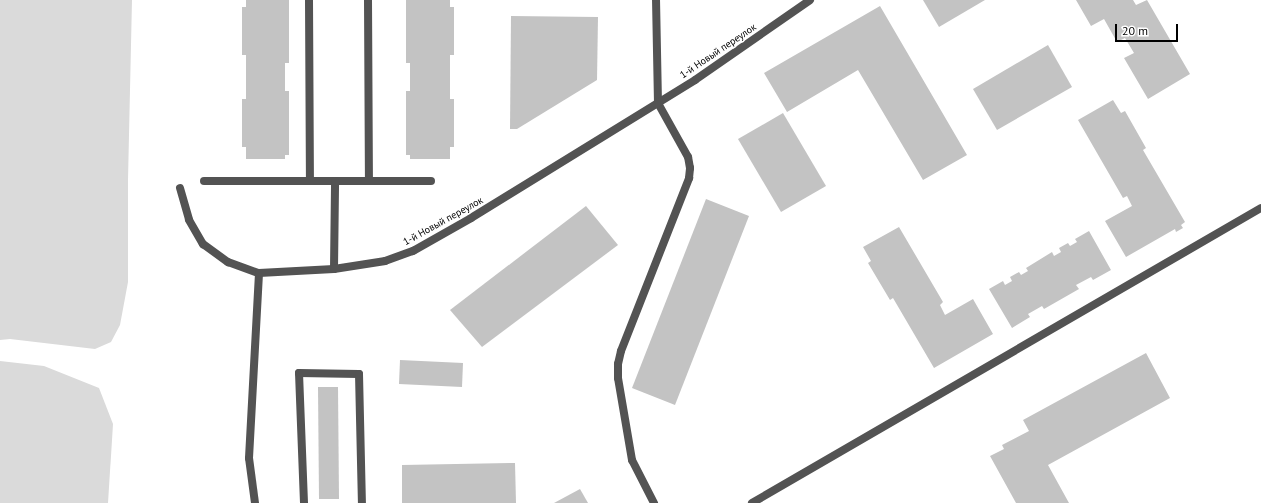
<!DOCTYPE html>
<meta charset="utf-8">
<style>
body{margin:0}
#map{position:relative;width:1261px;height:503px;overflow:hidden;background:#fff;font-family:"PT Sans",sans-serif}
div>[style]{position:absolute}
.green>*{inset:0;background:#dadada}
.building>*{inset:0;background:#c3c3c3}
.lane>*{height:8px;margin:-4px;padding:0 4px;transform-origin:4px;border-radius:4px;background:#535353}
.street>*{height:8px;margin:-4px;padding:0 4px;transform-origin:4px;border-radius:4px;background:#535353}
span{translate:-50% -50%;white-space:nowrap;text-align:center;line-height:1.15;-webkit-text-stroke:3px #fff;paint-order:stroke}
.street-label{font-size:10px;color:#000}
.scale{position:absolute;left:1115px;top:24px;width:63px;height:18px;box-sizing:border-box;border:2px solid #000;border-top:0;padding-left:5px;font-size:12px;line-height:14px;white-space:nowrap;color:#000;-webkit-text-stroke:3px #fff;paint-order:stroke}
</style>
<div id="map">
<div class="green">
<i style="clip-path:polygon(0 0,132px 0,128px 180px,128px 282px,120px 325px,111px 342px,95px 349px,10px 339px,0 340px)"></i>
<i style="clip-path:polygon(0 361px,44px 366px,99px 388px,113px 424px,108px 503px,0 503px)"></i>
</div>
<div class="building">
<i style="clip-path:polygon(246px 0,289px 0,289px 63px,285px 63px,285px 91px,289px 91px,289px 155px,285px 155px,285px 159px,246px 159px,246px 147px,242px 147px,242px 99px,246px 99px,246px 55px,242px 55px,242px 7px,246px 7px)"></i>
<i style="clip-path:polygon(406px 0,450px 0,450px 7px,454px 7px,454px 55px,450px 55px,450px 99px,454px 99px,454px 147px,450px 147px,450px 159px,410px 159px,410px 155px,406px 155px,406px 91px,410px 91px,410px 63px,406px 63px)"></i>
<i style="clip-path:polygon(923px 0,985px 0,939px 27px)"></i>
<i style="clip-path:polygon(1076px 0,1133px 0,1136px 5px,1147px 0,1190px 74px,1148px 99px,1124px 58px,1134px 53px,1125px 38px,1117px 42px,1104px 19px,1091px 26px)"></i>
<i style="clip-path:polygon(880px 6px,967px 155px,923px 180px,858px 70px,787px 112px,764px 73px)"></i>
<i style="clip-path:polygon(511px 16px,598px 17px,597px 80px,517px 129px,510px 129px)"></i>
<i style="clip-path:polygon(1048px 45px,1072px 87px,997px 130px,973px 89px)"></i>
<i style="clip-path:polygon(1113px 100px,1121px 113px,1125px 111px,1146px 148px,1143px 150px,1185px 222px,1181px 225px,1183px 228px,1176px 232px,1175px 229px,1126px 257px,1105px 221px,1132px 206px,1127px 196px,1123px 198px,1078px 120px)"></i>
<i style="clip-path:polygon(783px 113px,826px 186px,781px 212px,738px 139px)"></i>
<i style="clip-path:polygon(706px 199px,749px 216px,675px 405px,632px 388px)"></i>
<i style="clip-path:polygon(586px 206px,618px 245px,482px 347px,450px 310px)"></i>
<i style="clip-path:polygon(899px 227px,943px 302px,940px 305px,945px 315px,973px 299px,993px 334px,934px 368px,893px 298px,890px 300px,868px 263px,871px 261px,863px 247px)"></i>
<i style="clip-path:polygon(1089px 231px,1111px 270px,1093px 280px,1091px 277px,1076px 285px,1079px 289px,1044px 309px,1042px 306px,1028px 314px,1030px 317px,1012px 328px,989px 289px,1003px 281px,1005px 285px,1012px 281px,1010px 277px,1019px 272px,1021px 275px,1028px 271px,1026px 268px,1052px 252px,1054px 256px,1061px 252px,1059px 248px,1068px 243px,1070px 246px,1077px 242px,1075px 239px)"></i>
<i style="clip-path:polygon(1146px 353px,1170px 398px,1048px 465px,1069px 503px,1016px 503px,990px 456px,1004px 449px,1002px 445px,1029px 431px,1023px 420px)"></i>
<i style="clip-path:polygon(400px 360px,463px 363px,462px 387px,399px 384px)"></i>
<i style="clip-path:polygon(318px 387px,338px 387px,339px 499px,319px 499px)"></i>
<i style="clip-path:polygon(515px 463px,516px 503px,402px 503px,402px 465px)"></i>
<i style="clip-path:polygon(580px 489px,588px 503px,554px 503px)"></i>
</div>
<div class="lane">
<i style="left:309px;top:0;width:181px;rotate:89.7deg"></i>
<i style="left:368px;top:0;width:181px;rotate:89.7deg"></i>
<i style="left:204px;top:181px;width:227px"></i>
<i style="left:180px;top:188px;width:33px;rotate:74deg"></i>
<i style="left:189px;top:220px;width:28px;rotate:60deg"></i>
<i style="left:203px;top:244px;width:31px;rotate:36deg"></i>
<i style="left:228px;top:262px;width:33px;rotate:20deg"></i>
<i style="left:334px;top:269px;width:88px;rotate:-89.3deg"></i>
<i style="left:304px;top:503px;width:130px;rotate:-92.2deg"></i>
<i style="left:299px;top:373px;width:60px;rotate:1deg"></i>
<i style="left:359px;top:374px;width:129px;rotate:88.7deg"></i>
<i style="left:654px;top:503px;width:48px;rotate:-117.1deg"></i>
<i style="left:632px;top:460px;width:83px;rotate:-99.7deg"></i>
<i style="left:618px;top:378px;width:14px;rotate:-90deg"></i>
<i style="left:618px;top:364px;width:13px;rotate:-77deg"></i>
<i style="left:621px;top:351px;width:186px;rotate:-68.5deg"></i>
<i style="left:689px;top:178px;width:10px;rotate:-84deg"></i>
<i style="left:690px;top:168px;width:11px;rotate:-100deg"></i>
<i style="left:688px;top:157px;width:62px;rotate:-119.1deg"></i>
<i style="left:658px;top:103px;width:103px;rotate:-91.1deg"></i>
</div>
<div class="street">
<i style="left:255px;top:503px;width:45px;rotate:-97.6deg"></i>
<i style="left:249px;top:458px;width:185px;rotate:-86.9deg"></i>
<i style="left:259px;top:273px;width:75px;rotate:-3.1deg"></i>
<i style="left:334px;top:269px;width:52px;rotate:-8.9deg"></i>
<i style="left:385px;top:261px;width:30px;rotate:-20deg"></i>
<i style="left:413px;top:251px;width:67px;rotate:-29.6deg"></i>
<i style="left:471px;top:218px;width:263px;rotate:-31.6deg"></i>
<i style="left:695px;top:80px;width:140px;rotate:-34.8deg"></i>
<i style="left:752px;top:503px;width:588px;rotate:-30.1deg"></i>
</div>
<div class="street-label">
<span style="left:718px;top:51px;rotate:-34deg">1-й Новый переулок</span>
<span style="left:443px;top:221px;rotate:-29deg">1-й Новый переулок</span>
</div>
<div class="scale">20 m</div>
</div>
